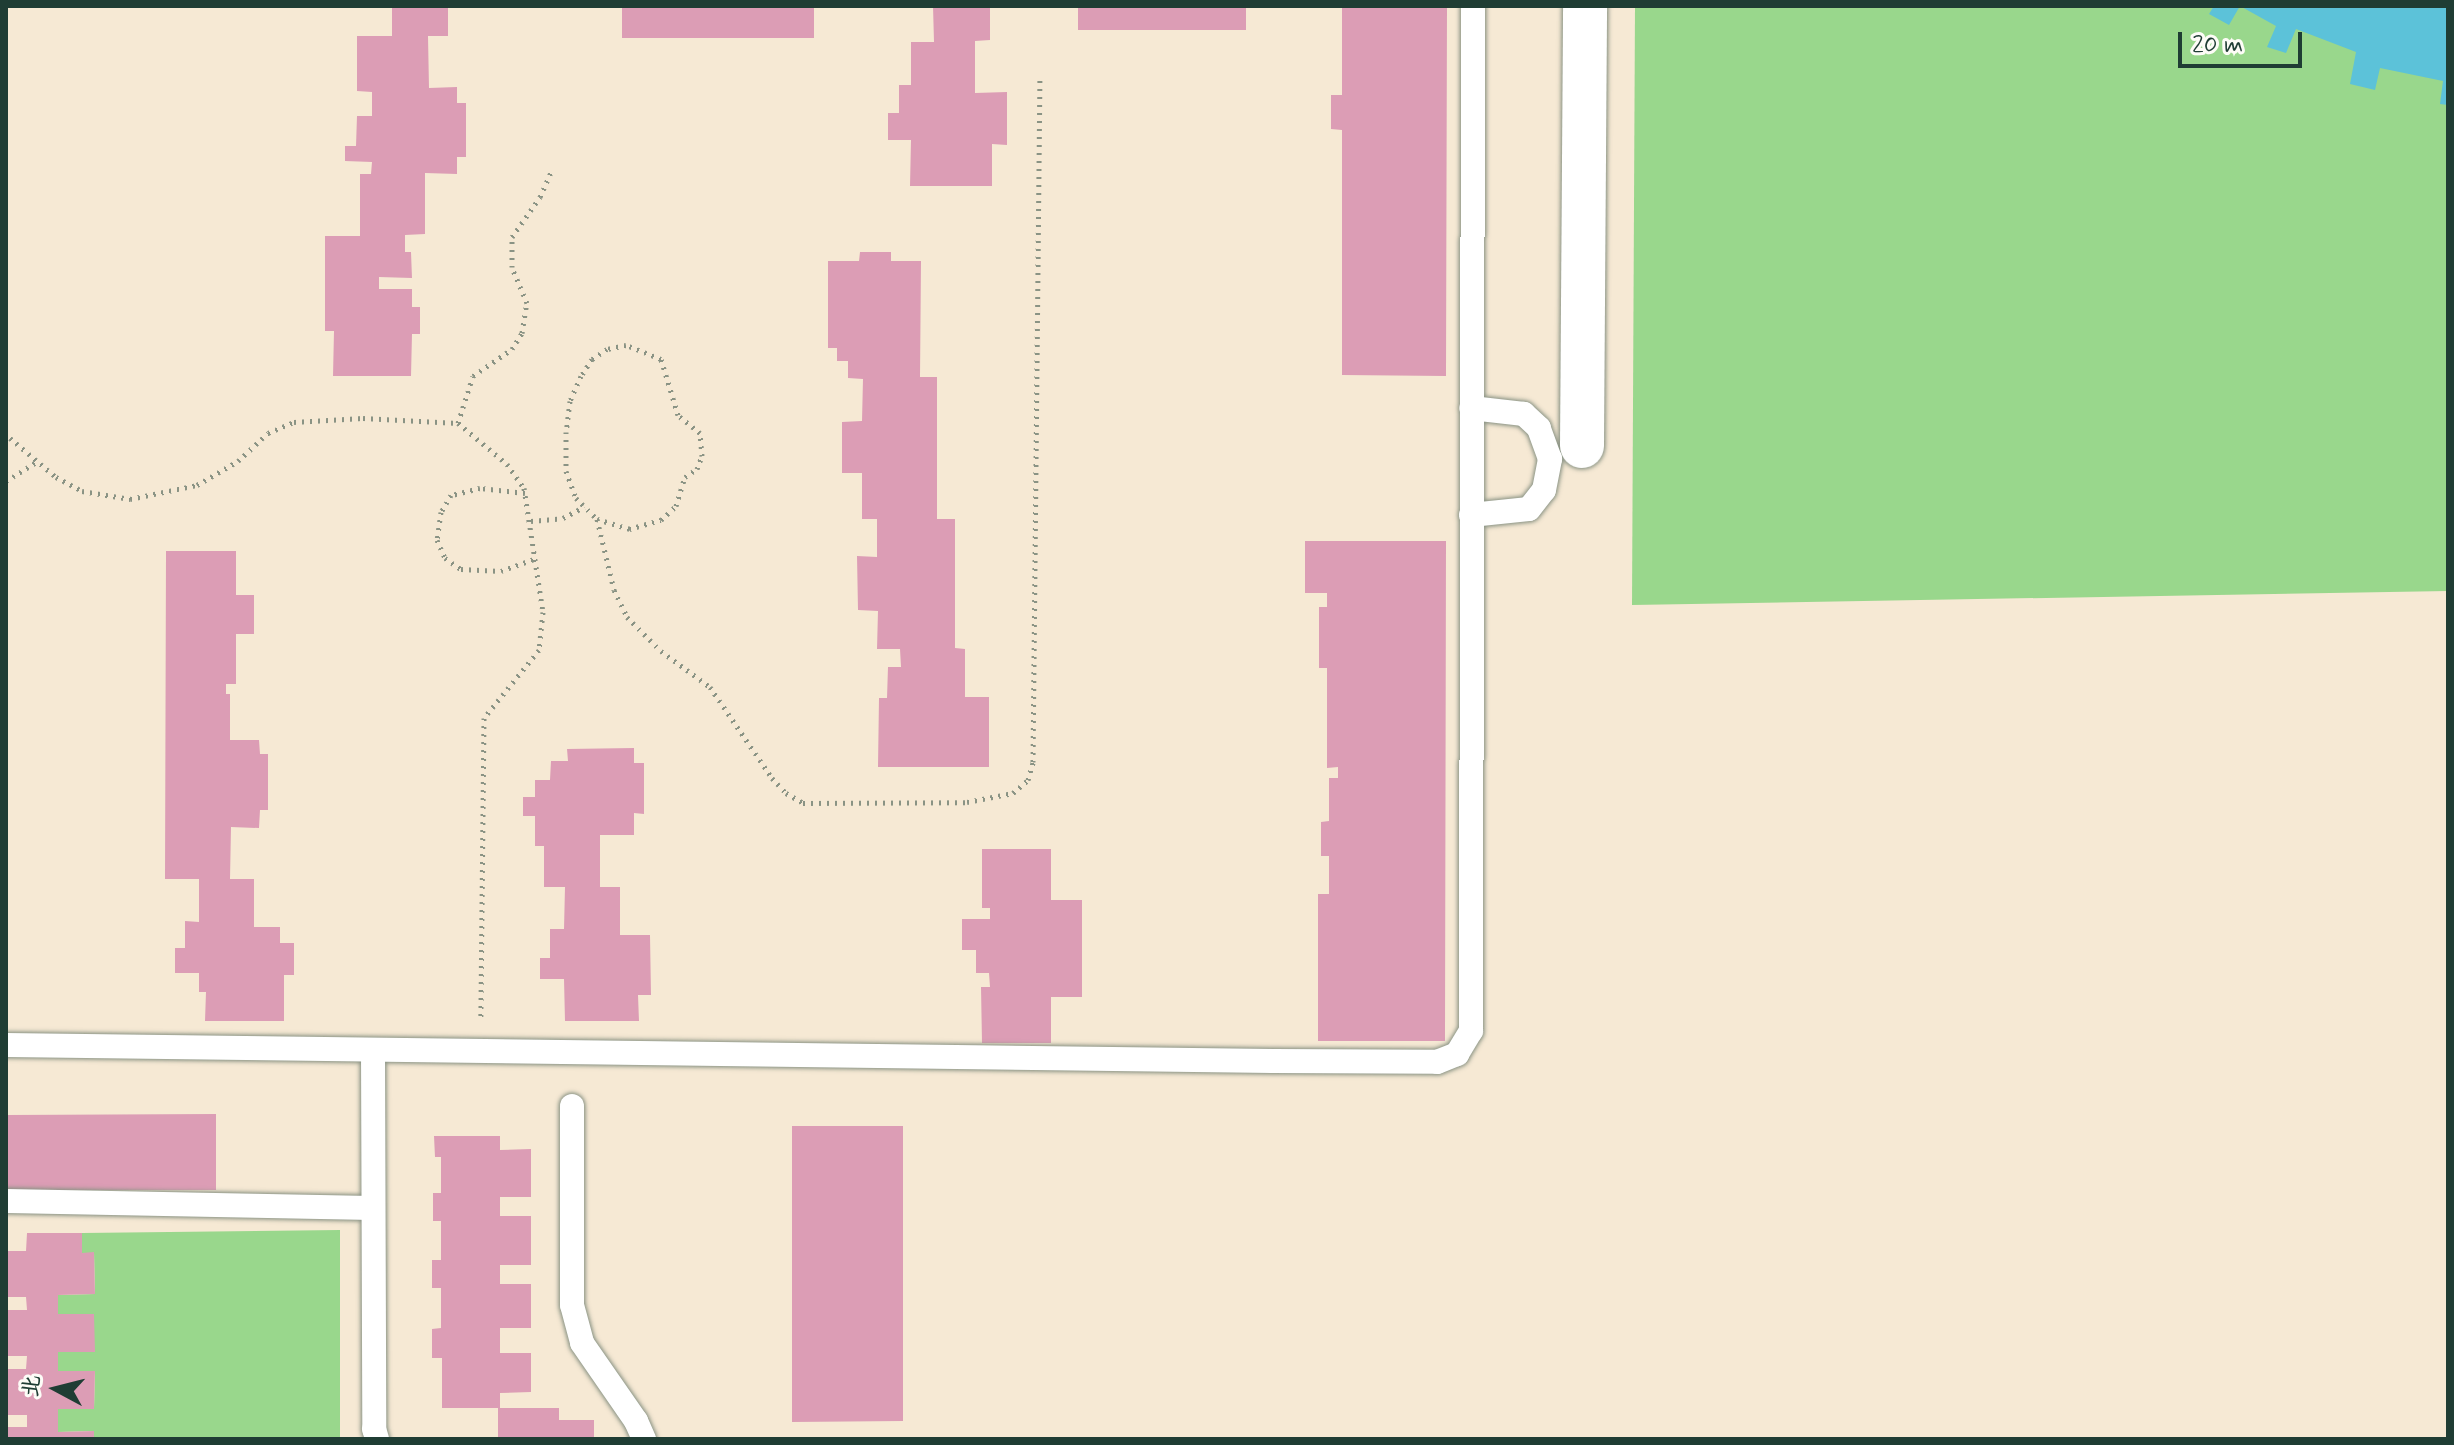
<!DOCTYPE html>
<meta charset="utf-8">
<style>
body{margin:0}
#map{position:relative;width:2454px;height:1445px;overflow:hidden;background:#f6e9d4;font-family:Mynerve,"LXGW WenKai TC",sans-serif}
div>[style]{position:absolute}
.green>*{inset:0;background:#99d78c}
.water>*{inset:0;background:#5cc2d9}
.building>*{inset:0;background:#dc9db5}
.path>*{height:5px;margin-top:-2.5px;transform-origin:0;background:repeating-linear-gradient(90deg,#8a9384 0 2px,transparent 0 8px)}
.roads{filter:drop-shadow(0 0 2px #8a9384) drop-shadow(0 0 2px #8a9384)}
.lane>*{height:24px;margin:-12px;padding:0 12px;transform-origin:12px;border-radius:12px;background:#fff}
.street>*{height:44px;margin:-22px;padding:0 22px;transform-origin:22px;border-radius:22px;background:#fff}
span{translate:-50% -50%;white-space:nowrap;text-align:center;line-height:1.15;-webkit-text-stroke:7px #fdfcf7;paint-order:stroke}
.frame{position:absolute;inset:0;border:8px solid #1f3d34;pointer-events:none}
.north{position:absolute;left:16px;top:1349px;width:80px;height:80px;-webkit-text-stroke:6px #fdfcf7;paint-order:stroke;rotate:277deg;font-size:22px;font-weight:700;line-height:32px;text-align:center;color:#1f3d34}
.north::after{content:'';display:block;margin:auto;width:28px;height:36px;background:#1f3d34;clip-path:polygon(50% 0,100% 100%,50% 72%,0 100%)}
.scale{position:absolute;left:2178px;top:32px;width:124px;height:36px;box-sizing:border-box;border:4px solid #1f3d34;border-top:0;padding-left:10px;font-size:24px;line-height:28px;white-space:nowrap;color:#1f3d34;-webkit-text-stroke:6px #fdfcf7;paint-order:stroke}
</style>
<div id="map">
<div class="green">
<i style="clip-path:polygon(1635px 6px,2448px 6px,2448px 591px,1632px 605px)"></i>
<i style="clip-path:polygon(340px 1230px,340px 1439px,94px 1439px,94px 1431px,58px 1432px,58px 1409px,94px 1408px,95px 1372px,58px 1371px,58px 1352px,94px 1352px,94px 1314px,58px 1314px,58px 1295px,95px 1294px,94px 1253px,82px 1253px,82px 1233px)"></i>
</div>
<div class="water">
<i style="clip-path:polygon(2214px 6px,2448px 6px,2448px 105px,2440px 104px,2443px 81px,2380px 68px,2375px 90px,2350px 84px,2356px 52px,2296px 29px,2286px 53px,2267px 47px,2276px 26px,2240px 6px,2229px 25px,2209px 14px)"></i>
</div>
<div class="building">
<i style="clip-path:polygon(392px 6px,448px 6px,448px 36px,428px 36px,429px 88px,457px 87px,457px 103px,466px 103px,466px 157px,457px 157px,457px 174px,425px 173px,425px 234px,405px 235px,405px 252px,411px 252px,412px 278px,379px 277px,379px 289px,412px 289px,412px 307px,420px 307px,420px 334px,412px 334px,411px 376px,333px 376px,334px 331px,325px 331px,325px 236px,360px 236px,360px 174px,371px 174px,372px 162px,345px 161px,345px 146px,356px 146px,357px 116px,372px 116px,372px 92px,357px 91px,357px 36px,392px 36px)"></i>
<i style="clip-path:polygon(622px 6px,814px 6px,814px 38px,622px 38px)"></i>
<i style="clip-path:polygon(933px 6px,990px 6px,990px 40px,975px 41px,975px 93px,1007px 92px,1007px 145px,992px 144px,992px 186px,910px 186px,911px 140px,888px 140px,888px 113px,899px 113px,899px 85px,911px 85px,911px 42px,934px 42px)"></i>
<i style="clip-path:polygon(1078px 6px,1246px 6px,1246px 30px,1078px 30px)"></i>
<i style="clip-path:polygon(1342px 6px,1447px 6px,1446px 376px,1342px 375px,1342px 130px,1331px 129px,1331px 95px,1342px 95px)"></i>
<i style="clip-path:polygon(860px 252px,891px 252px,891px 261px,921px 261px,920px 377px,937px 377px,937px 519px,955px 519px,955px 648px,965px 649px,965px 697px,989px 697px,989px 767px,878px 767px,879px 698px,887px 698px,888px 667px,901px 667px,900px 649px,877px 649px,878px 611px,858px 610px,857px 556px,877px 557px,877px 519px,862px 519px,862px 473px,842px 473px,842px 422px,862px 421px,863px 379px,848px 378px,848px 361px,837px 361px,837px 348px,828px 348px,828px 261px,859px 261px)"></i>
<i style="clip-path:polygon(1305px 541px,1446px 541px,1445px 1041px,1318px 1041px,1318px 894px,1329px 894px,1329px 856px,1321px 856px,1321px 822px,1329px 821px,1329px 778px,1338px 778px,1338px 767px,1327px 768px,1327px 668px,1319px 668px,1319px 607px,1327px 607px,1327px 593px,1305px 593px)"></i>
<i style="clip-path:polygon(166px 551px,236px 551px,236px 595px,254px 595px,254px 634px,236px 634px,236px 684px,226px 684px,226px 694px,230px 694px,230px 740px,259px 740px,260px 754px,268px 754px,268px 810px,260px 810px,259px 828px,231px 827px,230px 879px,254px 879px,254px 927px,280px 927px,280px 943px,294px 943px,294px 975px,284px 975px,284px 1021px,205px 1021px,206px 992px,199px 992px,199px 973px,175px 973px,175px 948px,185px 948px,185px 921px,199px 922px,199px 879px,165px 879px)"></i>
<i style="clip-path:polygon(634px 748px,634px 763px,644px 763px,644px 814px,634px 813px,634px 835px,600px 835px,600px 887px,620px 887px,620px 935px,650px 935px,651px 995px,638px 995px,639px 1021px,565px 1021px,564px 979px,540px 979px,540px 958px,550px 958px,550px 929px,564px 929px,565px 887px,544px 887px,544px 846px,535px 846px,535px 816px,523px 816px,523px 797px,535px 797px,535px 780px,550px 780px,551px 761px,568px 761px,567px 749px)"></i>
<i style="clip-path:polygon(982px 849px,1051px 849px,1051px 900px,1082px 900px,1082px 997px,1051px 997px,1051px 1043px,982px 1043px,981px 987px,990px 987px,989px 973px,976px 973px,976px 950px,962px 950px,962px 919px,990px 919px,990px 908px,982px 908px)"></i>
<i style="clip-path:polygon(216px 1114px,216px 1190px,6px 1190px,6px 1115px)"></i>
<i style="clip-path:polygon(792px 1126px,903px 1126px,903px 1421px,792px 1422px)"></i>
<i style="clip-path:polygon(434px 1136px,500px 1136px,500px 1150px,531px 1149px,531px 1197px,500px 1197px,500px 1216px,531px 1216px,531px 1265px,500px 1265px,500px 1284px,531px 1284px,531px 1328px,500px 1328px,500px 1353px,531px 1353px,531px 1392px,500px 1393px,500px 1408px,559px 1408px,559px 1420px,594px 1420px,594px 1439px,498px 1439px,498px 1408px,442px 1408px,442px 1358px,432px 1358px,432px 1329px,441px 1328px,441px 1288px,432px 1288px,432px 1260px,441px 1260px,441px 1221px,433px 1221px,433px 1193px,441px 1193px,441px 1157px,435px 1157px)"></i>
<i style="clip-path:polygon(27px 1233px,82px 1233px,82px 1253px,94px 1252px,95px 1294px,58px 1295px,58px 1314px,94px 1314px,95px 1352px,58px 1352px,58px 1371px,95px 1371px,94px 1409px,58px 1409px,58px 1432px,94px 1431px,94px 1439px,6px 1439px,6px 1427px,27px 1427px,27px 1415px,6px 1415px,6px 1369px,26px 1369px,27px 1356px,6px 1356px,6px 1310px,27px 1310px,26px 1297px,6px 1297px,6px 1251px,26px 1251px)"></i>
</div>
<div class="path">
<i style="left:458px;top:423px;width:64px;rotate:39.9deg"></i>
<i style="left:507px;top:464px;width:29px;rotate:55deg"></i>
<i style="left:524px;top:488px;width:125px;rotate:81.3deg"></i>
<i style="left:543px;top:612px;width:38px;rotate:96deg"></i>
<i style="left:539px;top:650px;width:87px;rotate:129deg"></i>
<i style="left:484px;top:718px;width:300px;rotate:90.6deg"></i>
<i style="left:10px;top:438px;width:60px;rotate:40.3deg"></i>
<i style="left:56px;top:477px;width:30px;rotate:28deg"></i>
<i style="left:82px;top:491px;width:49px;rotate:9.5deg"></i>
<i style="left:130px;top:499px;width:68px;rotate:-11.8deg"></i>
<i style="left:197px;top:485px;width:48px;rotate:-30.3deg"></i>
<i style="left:238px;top:461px;width:41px;rotate:-43deg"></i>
<i style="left:268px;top:433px;width:28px;rotate:-23deg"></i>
<i style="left:294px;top:422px;width:69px;rotate:-3.3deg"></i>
<i style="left:363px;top:418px;width:95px;rotate:3deg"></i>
<i style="left:458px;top:423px;width:49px;rotate:-72.3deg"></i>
<i style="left:473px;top:376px;width:47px;rotate:-34.7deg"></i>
<i style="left:512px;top:349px;width:19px;rotate:-58deg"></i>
<i style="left:522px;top:333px;width:30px;rotate:-81deg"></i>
<i style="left:527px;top:303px;width:39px;rotate:-113deg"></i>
<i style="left:512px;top:267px;width:30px;rotate:-90deg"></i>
<i style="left:512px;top:237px;width:49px;rotate:-55deg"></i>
<i style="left:540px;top:197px;width:30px;rotate:-66deg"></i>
<i style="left:6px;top:481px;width:38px;rotate:-32deg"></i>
<i style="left:525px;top:493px;width:45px;rotate:-173.7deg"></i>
<i style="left:480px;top:488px;width:30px;rotate:166deg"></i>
<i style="left:451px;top:495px;width:20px;rotate:120deg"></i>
<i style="left:441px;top:512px;width:28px;rotate:98deg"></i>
<i style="left:437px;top:540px;width:20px;rotate:66deg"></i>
<i style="left:445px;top:558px;width:19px;rotate:35deg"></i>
<i style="left:461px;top:569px;width:40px;rotate:2.9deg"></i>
<i style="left:501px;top:571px;width:35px;rotate:-20deg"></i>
<i style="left:597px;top:519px;width:34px;rotate:17deg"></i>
<i style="left:629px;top:529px;width:33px;rotate:-16deg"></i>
<i style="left:661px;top:520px;width:21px;rotate:-43deg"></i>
<i style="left:676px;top:506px;width:30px;rotate:-73deg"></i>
<i style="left:685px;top:477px;width:14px;rotate:-34deg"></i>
<i style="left:697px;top:469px;width:14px;rotate:-69deg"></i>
<i style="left:702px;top:456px;width:23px;rotate:-95deg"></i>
<i style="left:700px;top:433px;width:28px;rotate:-141deg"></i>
<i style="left:678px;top:415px;width:59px;rotate:-106.9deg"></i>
<i style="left:661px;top:359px;width:38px;rotate:-158deg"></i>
<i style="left:626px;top:345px;width:19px;rotate:168deg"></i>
<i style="left:607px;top:349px;width:18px;rotate:146deg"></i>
<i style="left:592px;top:359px;width:20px;rotate:123deg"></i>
<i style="left:581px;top:376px;width:27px;rotate:114deg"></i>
<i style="left:570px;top:401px;width:31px;rotate:97deg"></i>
<i style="left:566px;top:432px;width:39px;rotate:90deg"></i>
<i style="left:566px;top:471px;width:29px;rotate:70deg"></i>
<i style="left:576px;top:498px;width:30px;rotate:45deg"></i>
<i style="left:597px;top:519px;width:73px;rotate:76.5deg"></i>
<i style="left:614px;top:590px;width:30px;rotate:64deg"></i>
<i style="left:627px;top:617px;width:48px;rotate:45deg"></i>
<i style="left:661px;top:651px;width:61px;rotate:36.3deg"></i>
<i style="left:710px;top:687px;width:110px;rotate:55.7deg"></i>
<i style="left:772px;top:778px;width:21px;rotate:47deg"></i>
<i style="left:786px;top:793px;width:20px;rotate:30deg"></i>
<i style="left:803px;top:803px;width:164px;rotate:-0.3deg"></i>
<i style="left:967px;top:802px;width:47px;rotate:-11.1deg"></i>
<i style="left:1013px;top:793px;width:20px;rotate:-41deg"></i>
<i style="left:1028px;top:780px;width:19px;rotate:-74deg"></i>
<i style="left:1033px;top:762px;width:686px;rotate:-89.42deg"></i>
<i style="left:531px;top:521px;width:32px;rotate:-5deg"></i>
<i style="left:563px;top:518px;width:24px;rotate:-28deg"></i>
</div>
<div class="roads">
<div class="lane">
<i style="left:1471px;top:515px;width:58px;rotate:-5.9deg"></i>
<i style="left:1529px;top:509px;width:24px;rotate:-52deg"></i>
<i style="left:1544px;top:490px;width:32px;rotate:-79deg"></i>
<i style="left:1550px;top:459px;width:33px;rotate:-110deg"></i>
<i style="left:1539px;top:428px;width:21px;rotate:-137deg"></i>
<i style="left:1524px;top:414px;width:53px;rotate:-173.5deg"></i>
<i style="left:6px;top:1045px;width:1267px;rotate:0.72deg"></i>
<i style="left:1273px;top:1061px;width:164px;rotate:0.3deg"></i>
<i style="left:1437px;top:1062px;width:22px;rotate:-22deg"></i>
<i style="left:1457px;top:1054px;width:27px;rotate:-59deg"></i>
<i style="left:1471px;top:1031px;width:1025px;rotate:-89.89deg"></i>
<i style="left:373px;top:1050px;width:379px;rotate:89.8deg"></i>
<i style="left:374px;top:1429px;width:10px;rotate:73deg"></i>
<i style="left:572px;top:1106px;width:199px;rotate:90deg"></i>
<i style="left:572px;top:1305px;width:39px;rotate:75deg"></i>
<i style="left:582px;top:1343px;width:95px;rotate:55.3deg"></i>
<i style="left:636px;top:1421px;width:20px;rotate:66deg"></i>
<i style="left:6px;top:1201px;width:367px;rotate:1.1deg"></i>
</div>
<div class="street">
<i style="left:1582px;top:446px;width:440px;rotate:-89.6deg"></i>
</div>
</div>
<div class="frame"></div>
<div class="north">北</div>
<div class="scale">20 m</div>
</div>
